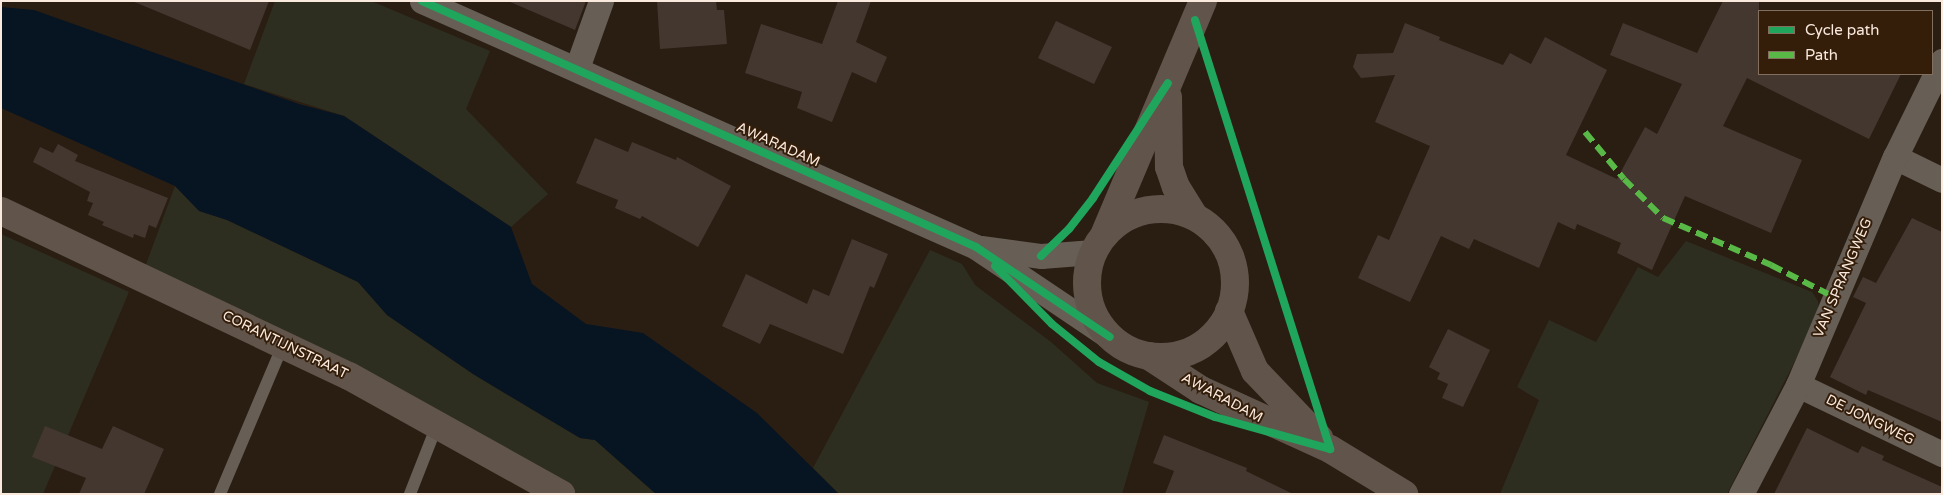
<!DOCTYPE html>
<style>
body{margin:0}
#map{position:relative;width:1943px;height:495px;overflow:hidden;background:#2a1e13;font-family:"Varela Round",sans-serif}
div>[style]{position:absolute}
.green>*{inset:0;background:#2d2e1f}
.water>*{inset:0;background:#071422}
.building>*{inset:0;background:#43372f}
.lane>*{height:12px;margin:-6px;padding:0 6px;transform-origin:6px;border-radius:6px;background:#675e55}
.street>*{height:25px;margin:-12.5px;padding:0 12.5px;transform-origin:12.5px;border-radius:12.5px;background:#675e55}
.secondary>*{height:28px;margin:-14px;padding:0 14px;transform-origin:14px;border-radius:14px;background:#61554b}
.secondary>.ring{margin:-14px;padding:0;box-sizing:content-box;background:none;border:28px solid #61554b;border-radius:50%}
.quiet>*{height:6px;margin-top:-3px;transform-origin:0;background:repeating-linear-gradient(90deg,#58b947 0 12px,transparent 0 18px)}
.cycleway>*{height:8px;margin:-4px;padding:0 4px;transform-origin:4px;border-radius:4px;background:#20a55d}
span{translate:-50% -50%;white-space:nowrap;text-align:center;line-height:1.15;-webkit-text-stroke:4px #341d09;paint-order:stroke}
.street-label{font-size:14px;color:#faeade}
.frame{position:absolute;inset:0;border:2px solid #faeade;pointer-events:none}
.legend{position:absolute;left:1758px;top:10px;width:175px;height:65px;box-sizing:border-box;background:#341d09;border:1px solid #836f5e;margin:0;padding:6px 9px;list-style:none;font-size:15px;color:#faeade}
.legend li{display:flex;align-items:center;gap:10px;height:25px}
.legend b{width:25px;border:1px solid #836f5e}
</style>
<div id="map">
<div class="green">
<i style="clip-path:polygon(275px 1px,371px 1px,490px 51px,466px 109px,548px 194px,511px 227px,344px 116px,244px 84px)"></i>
<i style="clip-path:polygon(175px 186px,200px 211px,227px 220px,358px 282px,387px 315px,473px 374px,580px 438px,595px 440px,656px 494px,579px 494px,427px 408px,145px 267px)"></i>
<i style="clip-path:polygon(1px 234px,129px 292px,43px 494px,1px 494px)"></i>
<i style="clip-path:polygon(1686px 241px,1812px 292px,1818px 301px,1819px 314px,1727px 494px,1500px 494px,1539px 400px,1517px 387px,1549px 320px,1596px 342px,1638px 267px,1658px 277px)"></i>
<i style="clip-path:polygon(930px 250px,962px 264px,975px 285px,1051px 342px,1097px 383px,1149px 402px,1122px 494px,839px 494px,813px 468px)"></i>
</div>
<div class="water">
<i style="clip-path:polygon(1px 7px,34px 10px,299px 104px,344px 116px,511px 227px,532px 284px,586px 324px,643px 333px,757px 413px,839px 494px,656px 494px,595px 440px,580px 438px,473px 374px,387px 315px,358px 282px,227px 220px,199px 211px,175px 186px,1px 108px)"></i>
</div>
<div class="building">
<i style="clip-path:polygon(132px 1px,269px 1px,250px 50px)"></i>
<i style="clip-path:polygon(508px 1px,586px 1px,575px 30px)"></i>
<i style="clip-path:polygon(657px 1px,716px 1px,717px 10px,724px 10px,727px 44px,660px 49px)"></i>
<i style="clip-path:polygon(838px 1px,871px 1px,856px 42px,887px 57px,876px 83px,852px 72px,832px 122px,797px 108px,802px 92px,745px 73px,761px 24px,822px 44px)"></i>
<i style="clip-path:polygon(1723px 1px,1759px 1px,1759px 74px,1901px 74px,1869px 139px,1747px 78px,1723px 126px,1802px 160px,1771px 233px,1685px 196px,1652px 270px,1617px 253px,1621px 243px,1577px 224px,1575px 230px,1558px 222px,1539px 268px,1474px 239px,1469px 249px,1441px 236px,1410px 302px,1358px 278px,1378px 235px,1389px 240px,1430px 146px,1375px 122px,1395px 75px,1361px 78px,1353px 67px,1357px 54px,1393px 53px,1405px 23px,1440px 37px,1439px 40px,1503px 65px,1510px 53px,1531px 64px,1545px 37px,1607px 70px,1566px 155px,1617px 179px,1645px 127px,1657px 134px,1682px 84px,1610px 55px,1623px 23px,1697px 53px)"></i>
<i style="clip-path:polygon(1056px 21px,1112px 47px,1094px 84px,1038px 58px)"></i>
<i style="clip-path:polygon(595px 138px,628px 152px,632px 142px,676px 160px,677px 157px,731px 186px,698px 247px,642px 216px,640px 219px,615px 208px,618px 200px,576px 183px)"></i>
<i style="clip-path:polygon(58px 144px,78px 155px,75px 161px,168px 198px,156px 228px,149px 225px,145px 238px,134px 234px,133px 238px,102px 225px,104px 222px,88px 215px,93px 203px,87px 201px,90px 192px,33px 162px,40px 147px,53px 153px)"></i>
<i style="clip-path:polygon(1912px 218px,1942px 232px,1942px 422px,1868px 390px,1866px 395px,1830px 377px,1866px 303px,1853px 297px,1863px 277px,1876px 283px)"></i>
<i style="clip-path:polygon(852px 239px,888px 254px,874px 288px,870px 286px,843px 354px,770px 324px,760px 344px,722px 326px,746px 274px,807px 304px,813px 289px,829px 296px)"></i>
<i style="clip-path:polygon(1448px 329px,1490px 350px,1463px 407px,1442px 398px,1448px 384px,1437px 379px,1440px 373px,1429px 367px)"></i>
<i style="clip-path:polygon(45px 426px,102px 449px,113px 426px,164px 449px,144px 494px,79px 494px,86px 478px,32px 457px)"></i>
<i style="clip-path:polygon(1807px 428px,1858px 453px,1862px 446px,1884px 456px,1882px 460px,1942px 487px,1942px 494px,1774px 494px)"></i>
<i style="clip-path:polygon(1164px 435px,1247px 468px,1246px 471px,1293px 494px,1165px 494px,1174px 471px,1153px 463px)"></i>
</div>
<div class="lane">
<i style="left:220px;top:494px;width:162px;rotate:-67.1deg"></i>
<i style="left:410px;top:494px;width:74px;rotate:-68.6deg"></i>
</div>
<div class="street">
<i style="left:422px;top:1px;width:606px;rotate:23.94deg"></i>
<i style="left:976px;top:247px;width:161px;rotate:33.9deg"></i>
<i style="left:577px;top:68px;width:71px;rotate:-70.3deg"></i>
<i style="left:1895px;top:157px;width:52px;rotate:26.1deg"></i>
<i style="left:981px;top:248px;width:61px;rotate:7.6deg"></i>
<i style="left:1041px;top:256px;width:52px;rotate:-4.4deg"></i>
<i style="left:1798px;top:385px;width:160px;rotate:25.6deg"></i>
<i style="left:1741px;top:494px;width:123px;rotate:-62.4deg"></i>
<i style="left:1798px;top:385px;width:248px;rotate:-67deg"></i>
<i style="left:1895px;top:157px;width:107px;rotate:-63.9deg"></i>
</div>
<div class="secondary">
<i style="left:1168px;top:97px;width:70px;rotate:89.2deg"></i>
<i style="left:1169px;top:167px;width:21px;rotate:71deg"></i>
<i style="left:1176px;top:187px;width:34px;rotate:58deg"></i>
<i class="ring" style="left:1087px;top:209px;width:120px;height:120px"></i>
<i style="left:1px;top:211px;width:385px;rotate:25.4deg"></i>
<i style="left:349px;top:376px;width:243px;rotate:29.1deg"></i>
<i style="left:1105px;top:233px;width:252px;rotate:-67.1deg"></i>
<i style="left:1229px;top:311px;width:65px;rotate:66.6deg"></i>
<i style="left:1255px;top:371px;width:93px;rotate:46.3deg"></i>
<i style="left:1149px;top:356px;width:62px;rotate:33.2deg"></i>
<i style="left:1201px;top:390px;width:142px;rotate:24.6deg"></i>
<i style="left:1330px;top:449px;width:87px;rotate:31.3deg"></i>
</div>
<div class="quiet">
<i style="left:1585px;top:132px;width:61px;rotate:50.3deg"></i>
<i style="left:1624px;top:179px;width:55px;rotate:45deg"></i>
<i style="left:1663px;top:218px;width:118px;rotate:23.5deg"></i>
<i style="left:1771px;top:265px;width:71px;rotate:26.9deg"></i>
</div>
<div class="cycleway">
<i style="left:422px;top:1px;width:606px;rotate:23.94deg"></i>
<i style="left:976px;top:247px;width:161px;rotate:33.9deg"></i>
<i style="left:1195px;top:20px;width:450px;rotate:72.5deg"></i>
<i style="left:1041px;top:256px;width:39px;rotate:-44deg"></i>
<i style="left:1069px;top:229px;width:39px;rotate:-52deg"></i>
<i style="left:1093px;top:198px;width:137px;rotate:-56.9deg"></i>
<i style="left:995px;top:266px;width:81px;rotate:45.5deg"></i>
<i style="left:1052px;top:324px;width:60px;rotate:39deg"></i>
<i style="left:1099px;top:362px;width:59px;rotate:29.6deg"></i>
<i style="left:1150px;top:391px;width:70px;rotate:21.8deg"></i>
<i style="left:1215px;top:417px;width:119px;rotate:15.5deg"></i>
</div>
<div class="street-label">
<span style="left:778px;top:145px;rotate:24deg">AWARADAM</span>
<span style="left:1843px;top:278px;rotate:-67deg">VAN SPRANGWEG</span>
<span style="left:285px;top:345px;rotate:26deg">CORANTIJNSTRAAT</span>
<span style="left:1222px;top:398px;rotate:28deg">AWARADAM</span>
<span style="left:1870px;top:420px;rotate:26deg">DE JONGWEG</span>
</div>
<div class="frame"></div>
<ul class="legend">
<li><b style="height:6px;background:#20a55d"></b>Cycle path</li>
<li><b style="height:6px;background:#58b947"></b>Path</li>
</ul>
</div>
